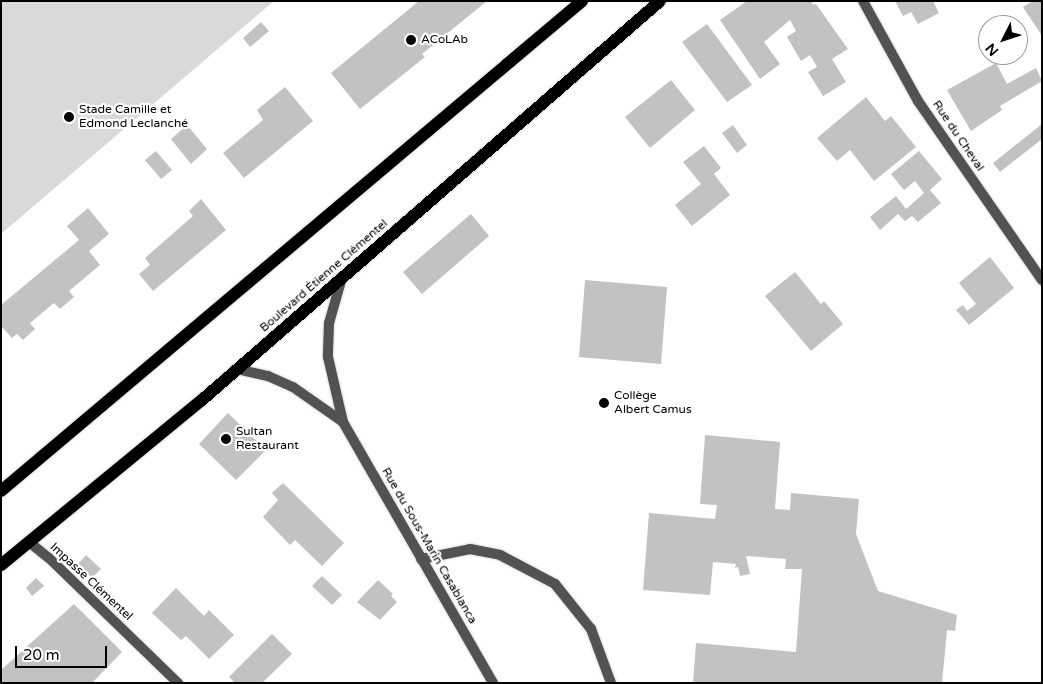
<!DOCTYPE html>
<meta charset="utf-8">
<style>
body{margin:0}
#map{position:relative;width:1043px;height:684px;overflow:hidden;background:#fff;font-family:"Varela Round",sans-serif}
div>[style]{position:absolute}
.green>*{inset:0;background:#d9d9d9}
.building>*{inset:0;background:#c2c2c2}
.roads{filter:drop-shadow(0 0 1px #dbdbdb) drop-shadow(0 0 1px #dbdbdb)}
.service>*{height:10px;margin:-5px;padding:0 5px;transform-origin:5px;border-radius:5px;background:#525252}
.minor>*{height:10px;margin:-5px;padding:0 5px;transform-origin:5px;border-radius:5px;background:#525252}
.primary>*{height:12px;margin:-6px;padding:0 6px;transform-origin:6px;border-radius:6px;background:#000}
.dots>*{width:14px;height:14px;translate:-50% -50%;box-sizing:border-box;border:2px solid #fff;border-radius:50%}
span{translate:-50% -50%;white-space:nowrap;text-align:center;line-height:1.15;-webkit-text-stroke:4.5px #fff;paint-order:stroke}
.poi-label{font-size:12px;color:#000}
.left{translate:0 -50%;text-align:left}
.street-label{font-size:12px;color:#000}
.frame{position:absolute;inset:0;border:2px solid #000;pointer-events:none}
.north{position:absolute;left:978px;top:15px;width:50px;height:50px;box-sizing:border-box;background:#fff;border:1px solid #999;border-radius:50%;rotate:229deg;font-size:14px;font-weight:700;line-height:20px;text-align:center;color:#000}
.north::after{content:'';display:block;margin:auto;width:18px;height:22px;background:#000;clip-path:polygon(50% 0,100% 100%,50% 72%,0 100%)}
.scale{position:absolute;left:15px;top:646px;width:92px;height:22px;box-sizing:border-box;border:2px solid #000;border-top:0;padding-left:6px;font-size:15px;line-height:18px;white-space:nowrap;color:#000;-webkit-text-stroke:4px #fff;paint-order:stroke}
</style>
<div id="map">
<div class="green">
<i style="clip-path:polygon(1px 1px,274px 1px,1px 234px)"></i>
</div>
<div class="building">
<i style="clip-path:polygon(419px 1px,487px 1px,422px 54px,425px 57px,360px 109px,331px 73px)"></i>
<i style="clip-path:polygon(747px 1px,811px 1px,813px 5px,816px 4px,848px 49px,832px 59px,846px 82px,823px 96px,808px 72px,817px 67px,810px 55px,801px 61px,787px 37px,796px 31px,790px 20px,764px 42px,780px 64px,760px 79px,720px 20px)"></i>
<i style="clip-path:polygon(895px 1px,933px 1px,939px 13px,918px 24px,911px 12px,903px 16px)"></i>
<i style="clip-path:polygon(1033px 1px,1042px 1px,1042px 36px,1023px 7px)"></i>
<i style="clip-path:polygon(261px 22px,269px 31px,250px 47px,243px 38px)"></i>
<i style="clip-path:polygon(707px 24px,752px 85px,727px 102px,682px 42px)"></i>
<i style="clip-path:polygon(996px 63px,1007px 84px,1036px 68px,1042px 81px,1000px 106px,1002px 110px,971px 131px,947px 90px)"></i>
<i style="clip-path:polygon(671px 80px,695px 110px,650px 148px,625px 117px)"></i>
<i style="clip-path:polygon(285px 87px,313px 121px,244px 178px,223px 153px,263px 120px,257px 110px)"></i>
<i style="clip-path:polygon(866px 97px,885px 121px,891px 116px,916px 147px,874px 181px,850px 150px,837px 161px,817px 138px)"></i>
<i style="clip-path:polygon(1042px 124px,1042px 139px,1000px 172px,993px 163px)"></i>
<i style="clip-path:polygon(187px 125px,207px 149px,191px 164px,171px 139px)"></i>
<i style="clip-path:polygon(733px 125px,747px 145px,737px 153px,722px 133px)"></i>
<i style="clip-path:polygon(704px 146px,721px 168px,714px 174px,730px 195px,692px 226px,675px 205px,701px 184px,683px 162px)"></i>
<i style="clip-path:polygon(156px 151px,172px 170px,161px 179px,145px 160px)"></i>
<i style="clip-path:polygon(919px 151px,942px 179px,930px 190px,941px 203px,918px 222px,912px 216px,905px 221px,898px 214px,880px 230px,870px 217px,896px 196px,906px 209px,924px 193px,915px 181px,904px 190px,891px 174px)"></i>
<i style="clip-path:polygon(201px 199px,226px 230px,153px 291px,139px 274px,150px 265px,145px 258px,193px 216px,189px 211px)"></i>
<i style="clip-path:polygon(88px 208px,109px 234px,89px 251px,100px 265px,69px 291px,74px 297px,60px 309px,54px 303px,30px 323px,35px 329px,23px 340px,17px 334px,12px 338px,1px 326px,1px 305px,79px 240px,67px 226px)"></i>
<i style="clip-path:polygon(471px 214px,489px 236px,422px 294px,403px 272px)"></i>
<i style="clip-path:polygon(990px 257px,1014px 288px,969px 325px,956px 310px,963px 305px,967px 311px,976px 304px,959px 283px)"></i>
<i style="clip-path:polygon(795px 272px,821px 304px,824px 301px,843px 324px,811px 351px,765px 296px)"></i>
<i style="clip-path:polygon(585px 280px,667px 287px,661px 364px,579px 357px)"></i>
<i style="clip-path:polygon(228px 413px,266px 450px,236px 480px,199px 444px)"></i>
<i style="clip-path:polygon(705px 435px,780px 442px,775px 509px,790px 510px,791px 493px,859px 499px,856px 534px,878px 591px,957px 615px,955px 631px,947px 630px,942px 683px,693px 683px,696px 643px,796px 652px,802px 569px,785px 569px,786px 559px,746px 556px,750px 574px,740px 576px,738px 567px,735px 568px,736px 564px,713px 562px,710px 595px,643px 590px,649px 513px,715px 519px,717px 505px,700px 504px)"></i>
<i style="clip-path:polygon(283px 483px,344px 543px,322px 566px,295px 540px,290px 545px,263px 517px,278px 500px,272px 493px)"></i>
<i style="clip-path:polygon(86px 555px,101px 569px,92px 578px,78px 564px)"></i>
<i style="clip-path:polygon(322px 576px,342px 595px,332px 605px,312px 586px)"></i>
<i style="clip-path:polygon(36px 578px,44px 586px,32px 596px,26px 588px)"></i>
<i style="clip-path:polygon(378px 580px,393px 594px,391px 596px,397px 602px,380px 620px,357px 602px)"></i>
<i style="clip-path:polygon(176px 588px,204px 616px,209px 610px,234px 635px,209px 659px,186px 636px,181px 640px,152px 613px)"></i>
<i style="clip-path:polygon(74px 604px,122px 652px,92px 683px,1px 683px,1px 670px)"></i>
<i style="clip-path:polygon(272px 634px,292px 654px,262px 683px,235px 683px,229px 677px)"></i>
</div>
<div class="roads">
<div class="service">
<i style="left:421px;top:559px;width:50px;rotate:-11.5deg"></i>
<i style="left:470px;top:549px;width:31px;rotate:11deg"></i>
<i style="left:500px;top:555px;width:62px;rotate:27.8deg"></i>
<i style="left:555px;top:584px;width:58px;rotate:51.3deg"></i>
<i style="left:591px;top:629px;width:58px;rotate:69.7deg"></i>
</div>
<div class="minor">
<i style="left:863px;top:1px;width:114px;rotate:61.2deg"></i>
<i style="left:918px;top:101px;width:218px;rotate:55.3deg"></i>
<i style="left:341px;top:281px;width:44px;rotate:105.9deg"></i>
<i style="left:329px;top:323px;width:34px;rotate:92deg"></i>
<i style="left:328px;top:357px;width:67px;rotate:77deg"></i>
<i style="left:343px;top:422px;width:301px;rotate:60.1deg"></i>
<i style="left:237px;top:369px;width:32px;rotate:13deg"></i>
<i style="left:268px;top:376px;width:27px;rotate:24deg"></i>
<i style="left:293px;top:387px;width:61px;rotate:35deg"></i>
<i style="left:29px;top:542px;width:26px;rotate:39deg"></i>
<i style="left:49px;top:558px;width:180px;rotate:44.1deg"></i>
</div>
<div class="primary">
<i style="left:1px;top:491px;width:760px;rotate:-40.14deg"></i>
<i style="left:1px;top:565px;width:260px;rotate:-39.4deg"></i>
<i style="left:202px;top:400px;width:607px;rotate:-41.06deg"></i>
</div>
</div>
<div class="dots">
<i style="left:411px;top:40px;background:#000"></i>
<i style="left:69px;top:117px;background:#000"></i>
<i style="left:604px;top:403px;background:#000"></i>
<i style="left:226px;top:439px;background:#000"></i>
</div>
<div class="poi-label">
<span class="left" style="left:421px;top:40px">ACoLAb</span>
<span class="left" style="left:79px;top:117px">Stade Camille et<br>Edmond Leclanché</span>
<span class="left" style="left:614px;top:403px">Collège<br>Albert Camus</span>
<span class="left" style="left:236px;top:439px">Sultan<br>Restaurant</span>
</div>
<div class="street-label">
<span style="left:958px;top:136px;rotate:56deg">Rue du Cheval</span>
<span style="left:324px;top:276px;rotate:-41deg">Boulevard Étienne Clémentel</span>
<span style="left:429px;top:546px;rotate:60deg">Rue du Sous-Marin Casabianca</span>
<span style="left:91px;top:582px;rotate:43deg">Impasse Clémentel</span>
</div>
<div class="frame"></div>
<div class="north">N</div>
<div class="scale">20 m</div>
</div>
